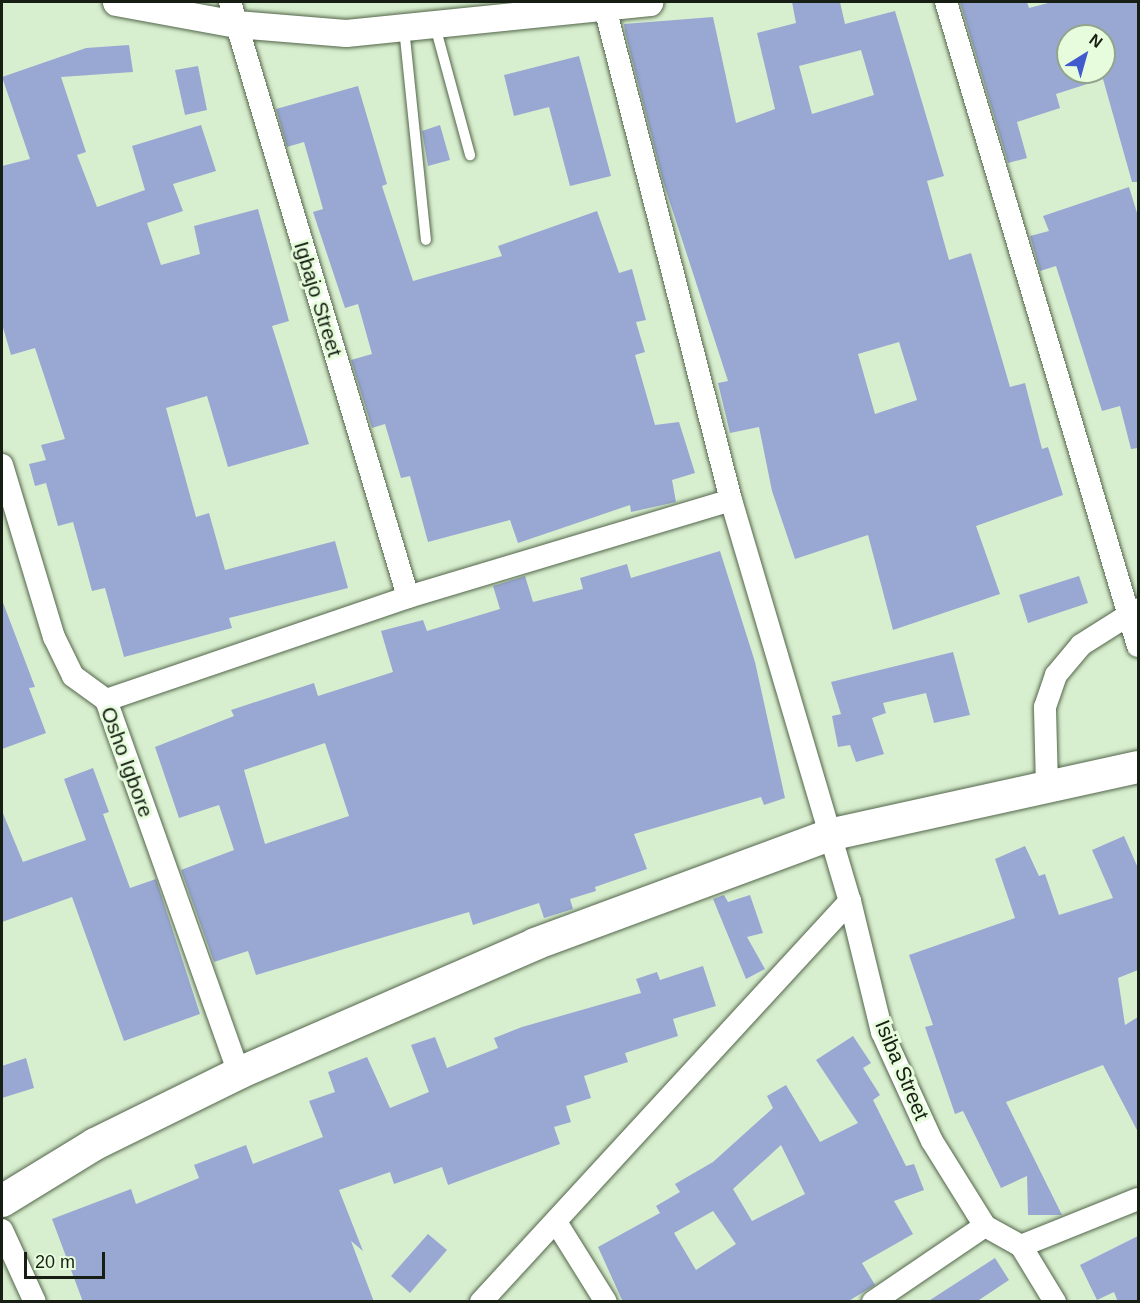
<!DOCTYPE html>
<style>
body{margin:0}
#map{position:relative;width:1140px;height:1303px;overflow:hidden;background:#d8efcf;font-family:Helvetica,sans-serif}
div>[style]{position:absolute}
.building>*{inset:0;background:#99a8d3}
.roads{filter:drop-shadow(0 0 2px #53664b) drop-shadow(0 0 2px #53664b)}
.service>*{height:10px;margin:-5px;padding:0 5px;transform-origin:5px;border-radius:5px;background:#fff}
.minor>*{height:22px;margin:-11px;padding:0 11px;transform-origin:11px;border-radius:11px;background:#fff}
.tertiary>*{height:27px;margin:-13.5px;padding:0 13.5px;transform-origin:13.5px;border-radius:13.5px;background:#fff}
.secondary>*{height:32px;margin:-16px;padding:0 16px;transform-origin:16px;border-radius:16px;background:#fff}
span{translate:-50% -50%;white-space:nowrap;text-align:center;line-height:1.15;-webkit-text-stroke:6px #e6fcdc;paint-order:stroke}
.street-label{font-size:21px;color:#171f14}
.frame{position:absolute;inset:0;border:3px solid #171f14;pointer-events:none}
.north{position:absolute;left:1056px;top:24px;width:60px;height:60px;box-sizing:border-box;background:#e6fcdc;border:2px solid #93a48c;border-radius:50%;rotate:37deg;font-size:16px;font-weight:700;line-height:24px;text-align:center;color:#171f14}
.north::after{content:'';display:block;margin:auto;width:21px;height:27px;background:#415bce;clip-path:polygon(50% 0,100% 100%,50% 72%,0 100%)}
.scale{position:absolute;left:24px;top:1252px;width:81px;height:27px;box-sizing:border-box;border:3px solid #171f14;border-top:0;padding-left:8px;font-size:18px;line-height:21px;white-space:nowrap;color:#171f14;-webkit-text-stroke:4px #e6fcdc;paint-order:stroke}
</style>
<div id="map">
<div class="building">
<i style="clip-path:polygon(evenodd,792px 2px,840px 2px,845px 24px,895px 11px,944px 176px,927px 181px,949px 260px,971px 253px,1010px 387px,1025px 383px,1042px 449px,1048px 447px,1063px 495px,976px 526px,1000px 594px,893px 630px,868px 535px,795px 559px,772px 491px,759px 427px,730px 433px,718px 383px,728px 381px,663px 181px,625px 32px,624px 24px,713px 17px,736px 123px,775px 109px,757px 33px,796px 23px,792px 2px,861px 50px,874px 95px,812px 114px,799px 66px,861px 50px,792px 2px,899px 342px,917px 400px,875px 414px,858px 354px,899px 342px)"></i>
<i style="clip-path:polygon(evenodd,960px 2px,1027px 2px,1029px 8px,1052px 2px,1138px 2px,1138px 182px,1132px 182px,1103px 79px,1056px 94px,1060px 108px,1017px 122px,1027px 158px,1008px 163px,960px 2px,1068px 36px,1104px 36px,1104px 72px,1068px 72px,1068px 36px)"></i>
<i style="clip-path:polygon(129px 45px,133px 72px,61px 77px,86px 152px,77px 155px,97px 207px,145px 190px,132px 146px,201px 125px,216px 171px,173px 184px,183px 211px,147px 223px,161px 265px,200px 254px,194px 226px,258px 209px,289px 321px,272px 326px,309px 444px,228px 467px,207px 396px,166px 408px,196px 517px,209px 513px,225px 570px,335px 541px,348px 588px,229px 618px,232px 628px,124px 657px,105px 588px,92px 591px,73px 522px,58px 526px,46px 483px,35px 486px,29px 464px,46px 460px,41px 445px,65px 439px,35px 348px,11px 355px,2px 324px,2px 166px,30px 159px,2px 77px,86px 48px)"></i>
<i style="clip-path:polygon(579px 56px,611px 176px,570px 186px,549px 107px,514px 116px,504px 75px)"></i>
<i style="clip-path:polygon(198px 66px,207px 110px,185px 115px,175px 70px)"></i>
<i style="clip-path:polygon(358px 86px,387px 184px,382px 186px,413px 281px,502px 256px,498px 246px,597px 211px,619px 273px,632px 269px,646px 320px,636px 322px,645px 352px,635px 355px,655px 425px,679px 422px,695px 473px,672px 480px,676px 502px,631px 512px,630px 505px,518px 543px,510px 520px,428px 542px,410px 476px,401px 478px,385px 424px,372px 428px,351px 360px,372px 354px,358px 304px,345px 308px,313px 212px,323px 209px,304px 142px,287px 147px,276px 109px)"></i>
<i style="clip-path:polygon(440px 125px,450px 160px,428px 166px,422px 131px)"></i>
<i style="clip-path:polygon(1129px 187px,1138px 216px,1138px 448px,1131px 449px,1120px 406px,1102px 411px,1056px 266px,1040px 271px,1030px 236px,1049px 231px,1043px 216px)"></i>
<i style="clip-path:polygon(evenodd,720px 551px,755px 662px,785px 798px,764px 805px,761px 797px,634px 834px,647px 869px,595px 887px,596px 891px,570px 899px,573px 909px,544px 918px,539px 903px,473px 925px,469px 912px,256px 975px,248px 951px,214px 962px,181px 870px,234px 850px,219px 805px,179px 818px,155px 747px,234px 716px,231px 710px,314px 683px,318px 696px,393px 672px,381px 631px,423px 620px,427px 631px,500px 609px,493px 586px,525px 576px,533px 602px,583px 589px,580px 578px,627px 564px,631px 578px,720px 551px,325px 743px,349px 816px,265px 844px,244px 770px,325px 743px)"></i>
<i style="clip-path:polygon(1079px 576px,1088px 603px,1028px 623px,1019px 595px)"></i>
<i style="clip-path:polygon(2px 600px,35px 687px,29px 688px,46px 733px,2px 749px)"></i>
<i style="clip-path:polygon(953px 652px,970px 715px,934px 723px,926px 693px,883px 703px,886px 713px,872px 718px,884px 754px,856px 762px,850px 745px,838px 747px,832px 716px,841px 714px,831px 682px)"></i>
<i style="clip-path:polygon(93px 768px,109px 812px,103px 814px,130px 888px,156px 879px,200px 1014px,124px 1041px,72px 897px,2px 922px,2px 811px,23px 862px,86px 840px,64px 779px)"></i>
<i style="clip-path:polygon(1124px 836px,1138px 868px,1138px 970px,1118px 978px,1125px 1025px,1138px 1017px,1138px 1132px,1103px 1065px,1006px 1102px,1062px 1215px,1028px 1215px,1027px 1176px,1001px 1188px,963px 1111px,955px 1114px,925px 1027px,933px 1025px,909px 955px,1015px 918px,995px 859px,1025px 846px,1039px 876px,1045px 874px,1059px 915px,1113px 898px,1092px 850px)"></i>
<i style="clip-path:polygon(724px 895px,728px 902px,750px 895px,763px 933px,747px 937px,765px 969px,746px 979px,713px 899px)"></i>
<i style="clip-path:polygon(703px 966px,716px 1006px,673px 1019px,678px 1036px,625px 1053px,628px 1062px,584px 1076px,591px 1098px,566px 1106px,571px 1122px,554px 1127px,560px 1144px,448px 1185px,442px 1167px,394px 1184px,390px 1172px,339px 1190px,363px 1251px,351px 1241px,374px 1302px,83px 1302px,52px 1219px,131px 1189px,136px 1204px,199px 1178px,194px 1165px,246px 1145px,253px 1164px,323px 1137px,309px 1101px,335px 1092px,328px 1072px,367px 1057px,390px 1108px,429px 1092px,411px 1045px,435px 1037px,447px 1068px,498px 1048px,494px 1038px,522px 1027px,641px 993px,636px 979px,657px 972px,660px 980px)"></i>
<i style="clip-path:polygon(evenodd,853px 1036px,871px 1063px,863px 1068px,880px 1095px,873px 1100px,906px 1166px,914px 1164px,924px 1190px,894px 1201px,913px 1234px,862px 1263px,875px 1285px,847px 1302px,623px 1302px,598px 1247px,660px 1213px,656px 1206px,680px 1192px,675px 1184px,713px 1162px,773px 1108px,767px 1096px,786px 1085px,820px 1142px,858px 1123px,816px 1060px,853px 1036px,781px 1145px,805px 1194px,752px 1221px,733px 1189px,781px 1145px,853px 1036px,713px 1211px,736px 1244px,696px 1270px,674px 1233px,713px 1211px)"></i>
<i style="clip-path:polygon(26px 1058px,34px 1088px,2px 1098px,2px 1066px)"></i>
<i style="clip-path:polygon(428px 1234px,447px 1250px,410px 1293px,391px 1276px)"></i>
<i style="clip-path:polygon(1138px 1236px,1138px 1302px,1118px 1302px,1114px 1292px,1097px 1300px,1080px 1265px)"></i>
<i style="clip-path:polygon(995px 1258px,1009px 1280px,976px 1302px,927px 1302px)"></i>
</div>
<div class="roads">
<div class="service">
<i style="left:435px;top:26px;width:134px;rotate:74.8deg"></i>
<i style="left:404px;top:28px;width:213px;rotate:84.1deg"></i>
</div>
<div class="minor">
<i style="left:230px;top:2px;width:621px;rotate:73.34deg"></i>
<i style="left:946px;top:2px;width:672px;rotate:73.4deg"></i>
<i style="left:605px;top:8px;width:508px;rotate:75.64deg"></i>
<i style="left:731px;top:500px;width:418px;rotate:73.5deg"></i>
<i style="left:850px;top:901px;width:135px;rotate:76.3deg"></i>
<i style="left:882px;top:1032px;width:120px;rotate:65.4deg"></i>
<i style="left:932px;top:1141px;width:100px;rotate:58.1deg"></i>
<i style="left:985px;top:1226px;width:41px;rotate:29.1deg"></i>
<i style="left:1021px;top:1246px;width:66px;rotate:58.7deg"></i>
<i style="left:2px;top:465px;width:180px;rotate:73.2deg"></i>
<i style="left:54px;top:637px;width:43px;rotate:64deg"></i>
<i style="left:73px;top:676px;width:41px;rotate:36deg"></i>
<i style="left:106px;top:700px;width:396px;rotate:70.4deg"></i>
<i style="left:106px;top:700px;width:319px;rotate:-18.8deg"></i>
<i style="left:408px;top:597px;width:337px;rotate:-16.7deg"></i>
<i style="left:1047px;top:786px;width:79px;rotate:-91.5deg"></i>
<i style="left:1045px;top:707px;width:34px;rotate:-71deg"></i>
<i style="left:1056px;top:675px;width:39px;rotate:-50deg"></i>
<i style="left:1081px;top:645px;width:67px;rotate:-32.3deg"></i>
<i style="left:556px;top:1222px;width:94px;rotate:58deg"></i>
<i style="left:2px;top:1230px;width:79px;rotate:65.4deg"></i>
<i style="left:1021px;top:1246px;width:126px;rotate:-21.9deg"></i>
<i style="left:481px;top:1302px;width:545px;rotate:-47.38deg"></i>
<i style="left:873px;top:1302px;width:135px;rotate:-34.2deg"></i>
</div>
<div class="tertiary">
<i style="left:116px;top:2px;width:122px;rotate:10.4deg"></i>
<i style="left:236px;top:24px;width:110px;rotate:4.7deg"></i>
<i style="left:346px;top:33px;width:305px;rotate:-5.8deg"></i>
</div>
<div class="secondary">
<i style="left:2px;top:1201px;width:109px;rotate:-31.5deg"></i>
<i style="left:95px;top:1144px;width:161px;rotate:-26.2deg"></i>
<i style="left:239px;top:1073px;width:323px;rotate:-23.5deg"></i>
<i style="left:535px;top:944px;width:314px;rotate:-20.3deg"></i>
<i style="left:829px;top:835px;width:316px;rotate:-12.4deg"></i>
</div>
</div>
<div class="street-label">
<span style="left:318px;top:299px;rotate:73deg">Igbajo Street</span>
<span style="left:127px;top:762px;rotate:70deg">Osho Igbore</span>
<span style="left:902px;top:1070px;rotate:67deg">Isiba Street</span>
</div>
<div class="frame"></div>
<div class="north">N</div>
<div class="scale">20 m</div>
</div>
